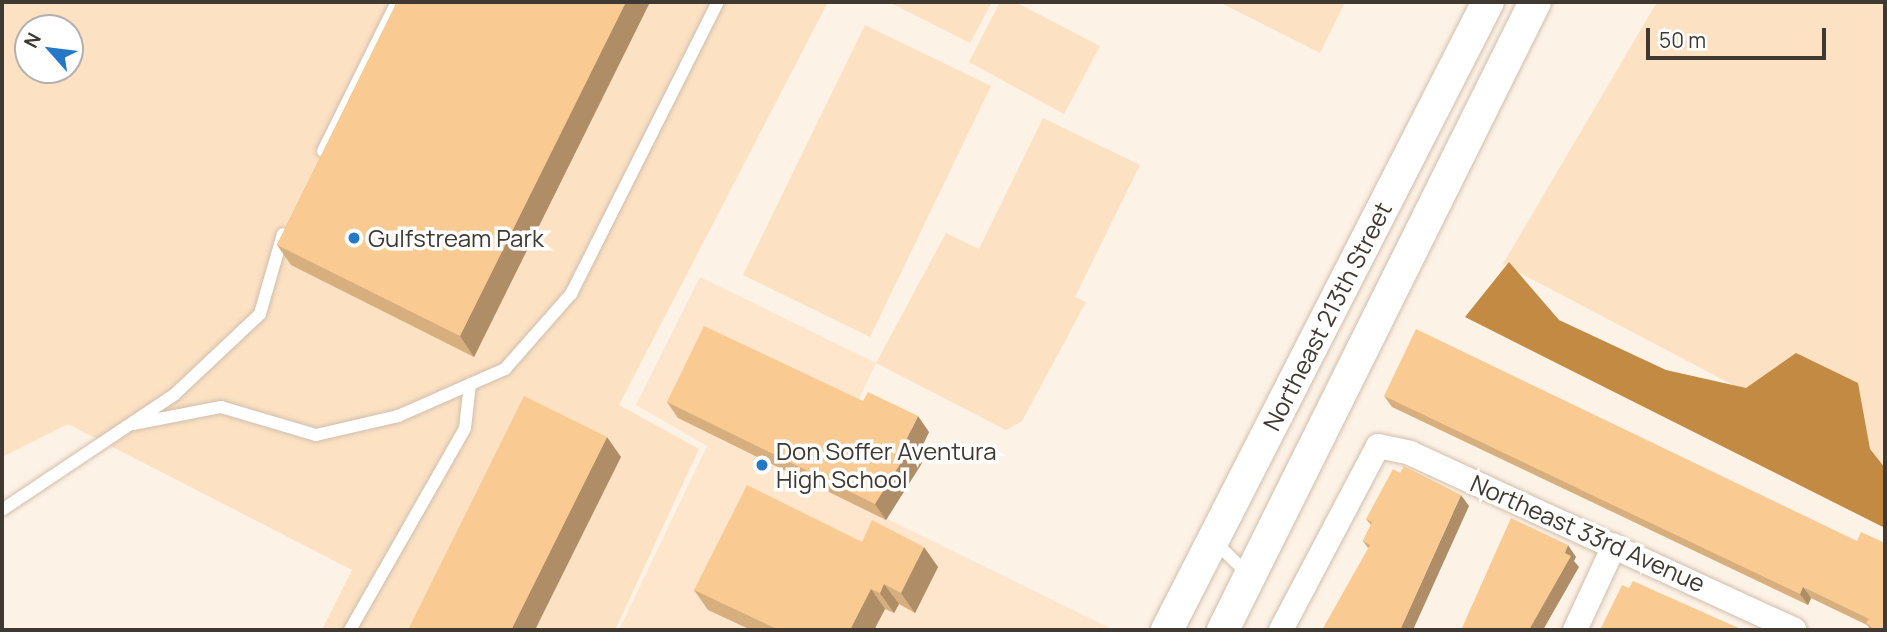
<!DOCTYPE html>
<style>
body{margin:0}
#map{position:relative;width:1887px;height:632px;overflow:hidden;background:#fdf2e6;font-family:Manrope,sans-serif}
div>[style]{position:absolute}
.built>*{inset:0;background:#fde6cc}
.green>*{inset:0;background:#fce1c3}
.water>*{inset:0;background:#c28a42}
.roads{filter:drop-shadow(0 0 2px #d0beab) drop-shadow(0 0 2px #d0beab)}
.service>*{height:12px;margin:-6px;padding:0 6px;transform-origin:6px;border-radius:6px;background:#fff}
.minor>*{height:24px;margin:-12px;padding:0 12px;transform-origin:12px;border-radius:12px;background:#fff}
.tertiary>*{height:32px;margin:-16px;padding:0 16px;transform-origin:16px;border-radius:16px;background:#fff}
.wall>*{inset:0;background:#d7ae7e}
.shaded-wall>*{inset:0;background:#af8d67}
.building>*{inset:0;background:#faca93}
.dots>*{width:19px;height:19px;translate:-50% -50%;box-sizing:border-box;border:4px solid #fff;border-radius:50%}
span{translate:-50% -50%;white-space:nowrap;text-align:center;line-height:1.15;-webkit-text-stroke:7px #fff;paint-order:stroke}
.poi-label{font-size:24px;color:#403931}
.left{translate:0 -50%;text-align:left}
.street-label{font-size:24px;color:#403931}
.frame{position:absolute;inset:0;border:4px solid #403931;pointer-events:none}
.north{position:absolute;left:14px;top:14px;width:70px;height:70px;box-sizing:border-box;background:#fff;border:2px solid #b3b0ad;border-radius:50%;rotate:298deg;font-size:19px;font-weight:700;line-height:28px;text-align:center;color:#403931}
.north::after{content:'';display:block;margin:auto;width:24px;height:32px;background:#2479c7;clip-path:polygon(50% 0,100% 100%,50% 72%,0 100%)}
.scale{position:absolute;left:1646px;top:28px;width:180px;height:32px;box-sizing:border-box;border:4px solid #403931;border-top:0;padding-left:9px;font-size:21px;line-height:24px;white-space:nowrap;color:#403931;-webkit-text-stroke:5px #fff;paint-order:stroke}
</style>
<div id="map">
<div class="built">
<i style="clip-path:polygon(700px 277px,876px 363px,818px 485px,1114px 630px,619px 630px,707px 446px,636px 405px)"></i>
</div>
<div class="green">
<i style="clip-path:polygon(evenodd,2px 2px,828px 2px,619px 405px,699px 449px,615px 630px,322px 630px,352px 570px,68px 424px,2px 457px,2px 2px,28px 28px,70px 28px,70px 70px,28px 70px,28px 28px)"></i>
<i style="clip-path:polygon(889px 2px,992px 2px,970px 43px)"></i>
<i style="clip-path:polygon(1000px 2px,1015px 2px,1100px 46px,1064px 114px,969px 62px)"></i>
<i style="clip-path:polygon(1219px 2px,1345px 2px,1320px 53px)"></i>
<i style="clip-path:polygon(1657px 2px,1885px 2px,1885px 465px,1503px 264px)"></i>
<i style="clip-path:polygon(865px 25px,991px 86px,870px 337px,743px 275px)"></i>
<i style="clip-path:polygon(1043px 118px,1140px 165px,1075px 297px,1086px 302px,1022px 421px,1006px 430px,876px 363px,946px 233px,979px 249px)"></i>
</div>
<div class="water">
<i style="clip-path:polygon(1509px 262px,1559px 320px,1666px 370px,1746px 388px,1796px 353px,1858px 383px,1870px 449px,1885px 468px,1885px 528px,1465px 317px)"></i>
</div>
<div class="roads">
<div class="service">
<i style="left:323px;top:151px;width:166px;rotate:-63.6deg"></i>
<i style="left:133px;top:424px;width:90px;rotate:-10.9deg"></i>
<i style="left:221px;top:407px;width:99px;rotate:16.4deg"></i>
<i style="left:316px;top:435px;width:84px;rotate:-13deg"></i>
<i style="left:398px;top:416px;width:117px;rotate:-23.7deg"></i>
<i style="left:505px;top:369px;width:100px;rotate:-48.7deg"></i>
<i style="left:571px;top:294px;width:327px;rotate:-63.3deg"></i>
<i style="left:2px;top:510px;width:208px;rotate:-33.8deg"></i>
<i style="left:175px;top:394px;width:117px;rotate:-43.3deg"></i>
<i style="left:260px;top:314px;width:83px;rotate:-74deg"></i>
<i style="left:1213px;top:540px;width:52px;rotate:44.2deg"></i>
<i style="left:350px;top:630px;width:232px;rotate:-60.3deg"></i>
<i style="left:465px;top:428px;width:44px;rotate:-83.5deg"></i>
</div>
<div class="minor">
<i style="left:1281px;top:630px;width:208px;rotate:-62.2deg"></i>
<i style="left:1378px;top:446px;width:33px;rotate:12deg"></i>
<i style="left:1410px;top:453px;width:423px;rotate:24.7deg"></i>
<i style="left:1575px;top:630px;width:93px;rotate:-65.1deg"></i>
</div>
<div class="tertiary">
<i style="left:1167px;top:630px;width:705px;rotate:-62.93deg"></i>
<i style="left:1223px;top:630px;width:701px;rotate:-63.58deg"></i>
</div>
</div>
<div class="wall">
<i style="clip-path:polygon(397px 2px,650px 2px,474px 357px,291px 265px,277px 245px)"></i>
<i style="clip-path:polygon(1384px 396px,1857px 541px,1885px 630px,1871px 630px,1867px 625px,1811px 598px,1808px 605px,1392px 407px)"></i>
<i style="clip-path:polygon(667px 402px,929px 432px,917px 457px,922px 463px,886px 520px,678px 418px)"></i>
<i style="clip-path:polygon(1469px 506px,1368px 548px,1363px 541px,1371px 525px,1366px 519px)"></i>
<i style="clip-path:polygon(862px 542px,938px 567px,915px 613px,899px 604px,894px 613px,885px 609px,874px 630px,751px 630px,708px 610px,694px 590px)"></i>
</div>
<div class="shaded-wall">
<i style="clip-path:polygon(626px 2px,650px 2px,474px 357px,460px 336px)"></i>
<i style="clip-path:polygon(918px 416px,929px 432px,917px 457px,922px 463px,886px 520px,875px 504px)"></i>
<i style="clip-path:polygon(607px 437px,621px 457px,535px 630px,511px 630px)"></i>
<i style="clip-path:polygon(1461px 495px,1469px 506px,1413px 630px,1400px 630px)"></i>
<i style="clip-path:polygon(1568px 545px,1576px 557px,1574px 561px,1579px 567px,1543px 630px,1529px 630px)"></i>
<i style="clip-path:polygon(924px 547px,938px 567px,915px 613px,901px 593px)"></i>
<i style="clip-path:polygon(884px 584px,899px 604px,894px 613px,880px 593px)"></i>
<i style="clip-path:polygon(1803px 587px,1811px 598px,1808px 605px,1800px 594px)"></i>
<i style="clip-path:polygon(871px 589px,885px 609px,874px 630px,850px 630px)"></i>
</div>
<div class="building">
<i style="clip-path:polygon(397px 2px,626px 2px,460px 336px,277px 245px)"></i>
<i style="clip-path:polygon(704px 326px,863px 401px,868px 392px,918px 416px,904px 444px,911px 447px,875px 504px,667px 402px)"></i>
<i style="clip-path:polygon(1416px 329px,1857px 541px,1861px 532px,1885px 543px,1885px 630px,1875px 630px,1866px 623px,1869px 619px,1803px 587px,1800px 594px,1384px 396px)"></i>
<i style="clip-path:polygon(524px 396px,607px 437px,511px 630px,408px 630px)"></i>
<i style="clip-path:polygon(1404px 466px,1461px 495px,1400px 630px,1322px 630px,1370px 545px,1363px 541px,1372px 522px,1366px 519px,1393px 469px,1400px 473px)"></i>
<i style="clip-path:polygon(747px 485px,862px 542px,872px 520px,924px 547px,901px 593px,884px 584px,880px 593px,871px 589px,850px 630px,779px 630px,694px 590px)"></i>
<i style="clip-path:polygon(1511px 518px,1568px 545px,1565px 553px,1571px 556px,1529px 630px,1461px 630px)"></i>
<i style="clip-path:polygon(1633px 581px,1743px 630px,1600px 630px,1622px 585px,1629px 588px)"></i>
</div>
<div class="dots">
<i style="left:354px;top:238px;background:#2479c7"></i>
<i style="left:762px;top:465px;background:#2479c7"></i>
</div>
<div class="poi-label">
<span class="left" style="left:368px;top:238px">Gulfstream Park</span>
<span class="left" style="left:776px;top:465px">Don Soffer Aventura<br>High School</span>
</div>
<div class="street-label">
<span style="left:1327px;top:316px;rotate:-63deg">Northeast 213th Street</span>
<span style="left:1588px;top:533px;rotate:24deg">Northeast 33rd Avenue</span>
</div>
<div class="frame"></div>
<div class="north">N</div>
<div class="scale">50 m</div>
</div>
